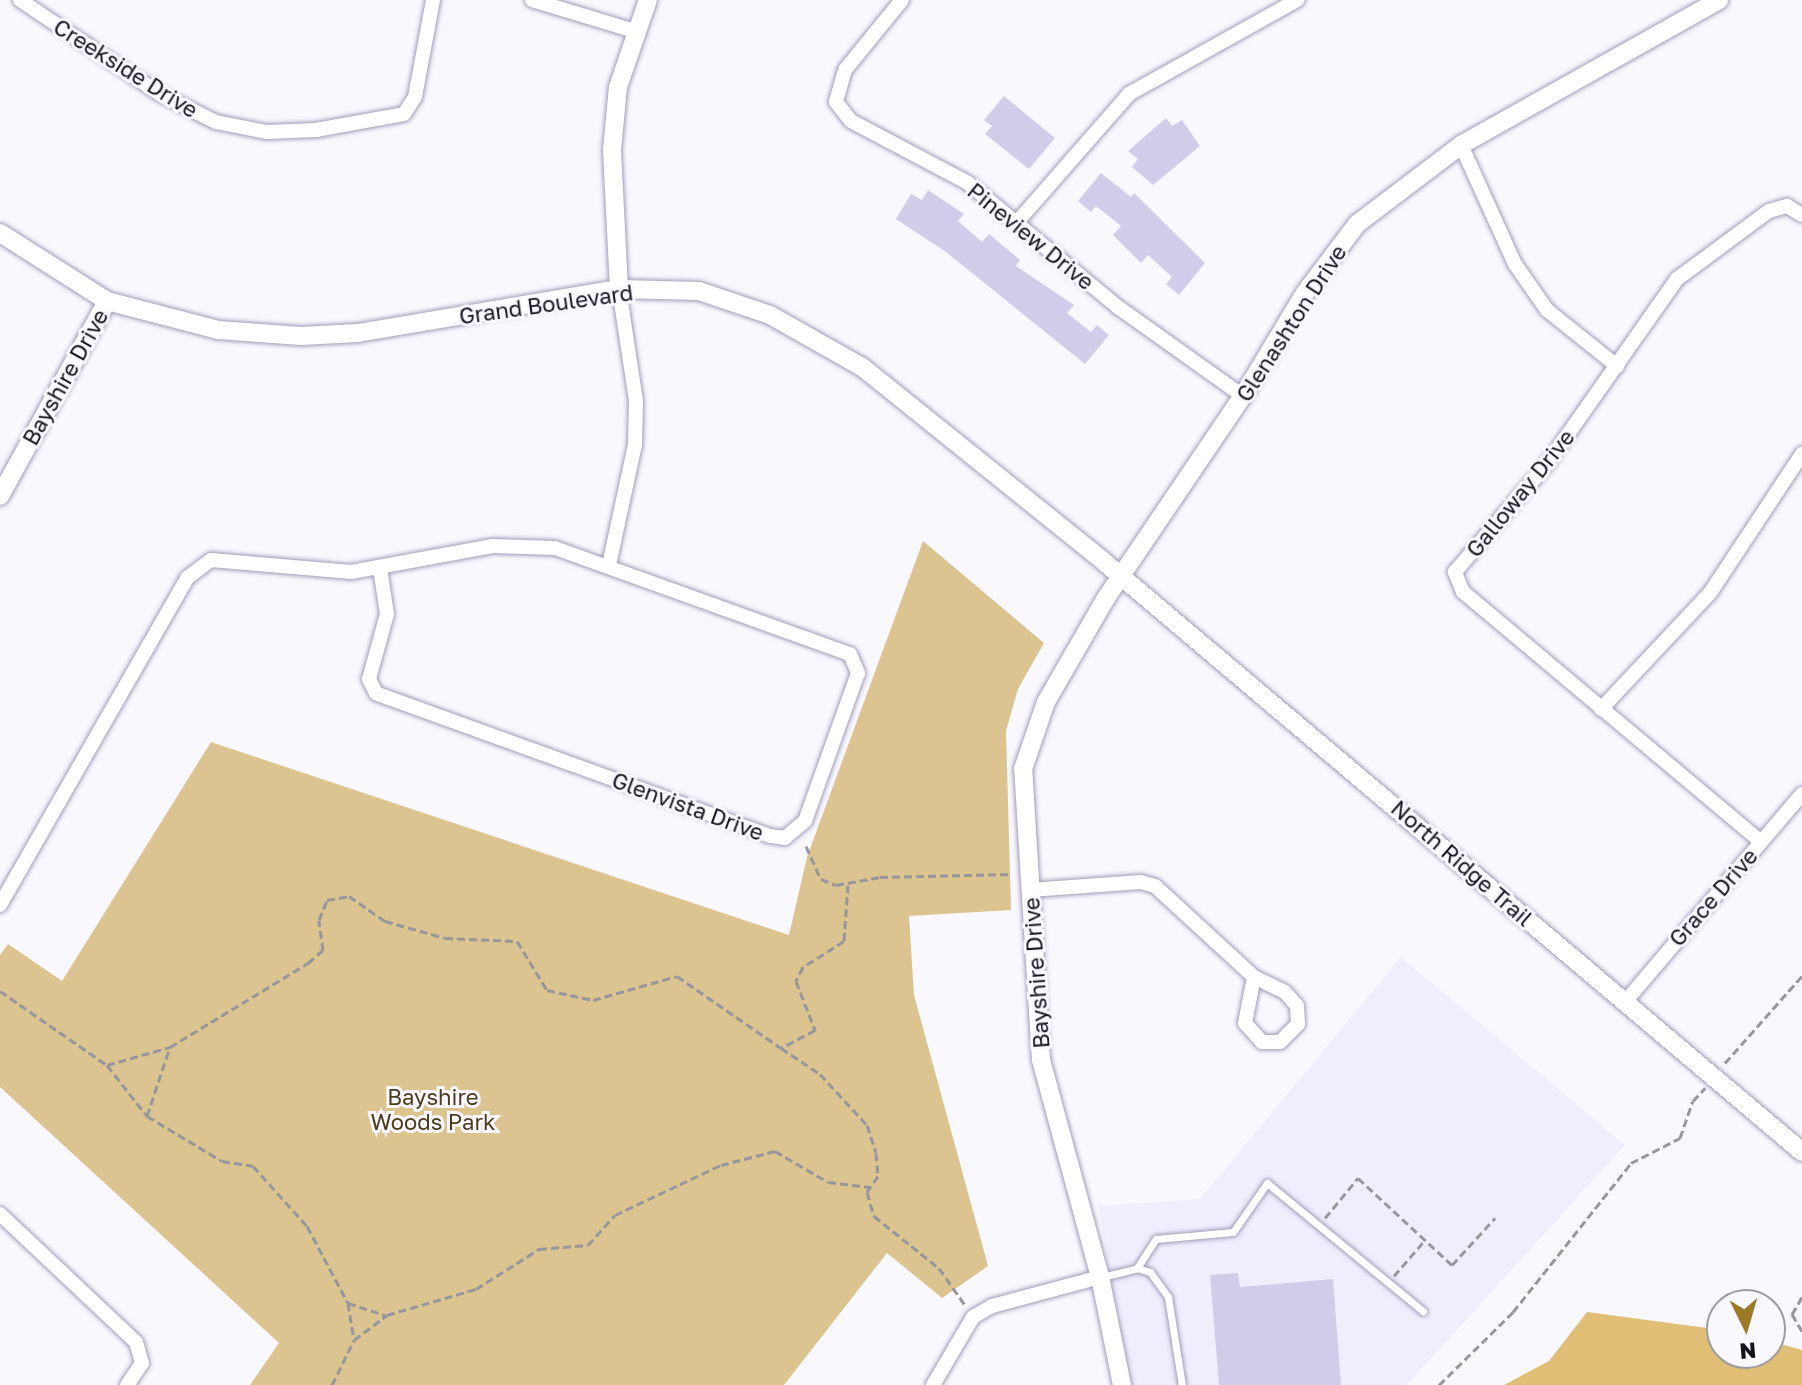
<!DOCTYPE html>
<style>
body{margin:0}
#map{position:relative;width:1802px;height:1385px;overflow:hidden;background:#f9f8fe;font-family:"Golos Text",sans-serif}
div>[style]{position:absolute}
.built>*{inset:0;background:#f0eefd}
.green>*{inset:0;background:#dcc490}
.forest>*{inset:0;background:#e0be76}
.building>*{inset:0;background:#d0cce9}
.path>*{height:3px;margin-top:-1.5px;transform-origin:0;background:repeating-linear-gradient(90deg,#97969d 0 8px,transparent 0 12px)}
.roads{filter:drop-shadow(0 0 2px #a19db9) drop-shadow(0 0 2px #a19db9)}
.service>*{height:7px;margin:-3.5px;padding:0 3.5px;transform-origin:3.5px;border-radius:3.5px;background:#fff}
.minor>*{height:14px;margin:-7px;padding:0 7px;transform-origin:7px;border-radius:7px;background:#fff}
.tertiary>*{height:18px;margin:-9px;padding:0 9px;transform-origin:9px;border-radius:9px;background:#fff}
span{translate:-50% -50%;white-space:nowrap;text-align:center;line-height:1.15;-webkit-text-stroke:6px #f9f8fe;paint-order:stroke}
.street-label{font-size:22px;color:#14131c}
.park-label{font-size:22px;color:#4b3c1c}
.north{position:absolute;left:1706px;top:1289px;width:80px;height:80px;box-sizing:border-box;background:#f9f8fe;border:2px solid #9d9ca4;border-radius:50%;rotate:175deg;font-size:22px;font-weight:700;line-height:32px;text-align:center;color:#14131c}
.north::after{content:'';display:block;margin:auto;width:28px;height:36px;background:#9c7924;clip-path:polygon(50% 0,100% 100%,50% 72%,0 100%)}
</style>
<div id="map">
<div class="built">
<i style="clip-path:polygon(1401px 957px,1625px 1145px,1407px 1385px,1131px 1385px,1098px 1206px,1200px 1199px)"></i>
</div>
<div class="green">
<i style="clip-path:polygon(923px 541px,1044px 643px,1018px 689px,1006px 731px,1011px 910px,909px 916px,914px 995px,988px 1266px,942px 1298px,887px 1253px,784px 1385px,250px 1385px,279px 1343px,0 1087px,0 955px,8px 944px,62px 981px,211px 742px,789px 935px,807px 857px)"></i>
</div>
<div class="forest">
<i style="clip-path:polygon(1587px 1312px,1722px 1330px,1722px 1353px,1770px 1353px,1770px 1341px,1802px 1350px,1802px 1385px,1504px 1385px,1549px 1361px)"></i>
</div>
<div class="building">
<i style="clip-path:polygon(1004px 96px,1055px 138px,1029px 169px,985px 134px,992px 126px,984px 120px)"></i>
<i style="clip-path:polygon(1166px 118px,1172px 126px,1182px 120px,1200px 146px,1153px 185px,1132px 167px,1138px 159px,1128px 151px)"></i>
<i style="clip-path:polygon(1101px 173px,1131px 197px,1134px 193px,1205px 263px,1179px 295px,1166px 284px,1172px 277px,1148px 255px,1141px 263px,1113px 235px,1121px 226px,1096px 206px,1091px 212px,1078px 201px)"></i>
<i style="clip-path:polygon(928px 190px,964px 214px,958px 221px,982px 242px,989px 234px,1020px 260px,1016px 266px,1074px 305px,1067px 313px,1091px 332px,1097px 325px,1109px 335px,1085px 364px,946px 252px,896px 219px,911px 194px,922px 200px)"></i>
<i style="clip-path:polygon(1238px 1273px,1240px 1287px,1333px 1279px,1341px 1385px,1219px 1385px,1210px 1275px)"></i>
</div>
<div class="path">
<i style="left:806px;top:846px;width:36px;rotate:66deg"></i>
<i style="left:821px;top:879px;width:16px;rotate:22deg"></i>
<i style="left:836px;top:885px;width:45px;rotate:-10.3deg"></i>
<i style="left:880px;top:877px;width:131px;rotate:-1.3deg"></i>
<i style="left:848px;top:885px;width:56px;rotate:94.1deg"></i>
<i style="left:844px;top:941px;width:49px;rotate:147.6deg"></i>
<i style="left:803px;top:967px;width:16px;rotate:117deg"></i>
<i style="left:796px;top:981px;width:53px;rotate:68.8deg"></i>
<i style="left:815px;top:1030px;width:38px;rotate:152deg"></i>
<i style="left:781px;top:1048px;width:47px;rotate:33.7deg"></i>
<i style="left:820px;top:1074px;width:69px;rotate:47.3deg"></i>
<i style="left:867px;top:1125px;width:29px;rotate:72deg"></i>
<i style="left:876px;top:1153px;width:23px;rotate:85deg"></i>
<i style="left:878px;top:1176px;width:19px;rotate:125deg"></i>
<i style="left:867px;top:1192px;width:25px;rotate:74deg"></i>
<i style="left:874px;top:1216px;width:83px;rotate:38.7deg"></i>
<i style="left:939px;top:1268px;width:45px;rotate:54.9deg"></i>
<i style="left:0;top:991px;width:130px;rotate:34.7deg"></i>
<i style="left:107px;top:1065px;width:66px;rotate:-15.9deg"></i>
<i style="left:170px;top:1047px;width:162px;rotate:-31.3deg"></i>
<i style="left:308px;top:963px;width:20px;rotate:-41deg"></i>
<i style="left:323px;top:950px;width:30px;rotate:-98deg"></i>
<i style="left:319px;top:920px;width:22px;rotate:-68deg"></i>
<i style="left:327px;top:900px;width:22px;rotate:-10deg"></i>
<i style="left:349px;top:896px;width:44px;rotate:34.8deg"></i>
<i style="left:385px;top:921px;width:62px;rotate:15.8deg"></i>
<i style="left:445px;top:938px;width:72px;rotate:2.4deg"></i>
<i style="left:517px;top:941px;width:57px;rotate:58.5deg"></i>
<i style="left:547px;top:990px;width:47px;rotate:12.3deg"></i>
<i style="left:593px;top:1000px;width:87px;rotate:-15.9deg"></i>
<i style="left:677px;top:976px;width:126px;rotate:34.7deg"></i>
<i style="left:1725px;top:1063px;width:116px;rotate:-48.5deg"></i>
<i style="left:107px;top:1065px;width:65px;rotate:51.9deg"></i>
<i style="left:147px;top:1116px;width:87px;rotate:31deg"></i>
<i style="left:222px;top:1161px;width:31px;rotate:9deg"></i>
<i style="left:253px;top:1166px;width:81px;rotate:48deg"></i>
<i style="left:307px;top:1226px;width:87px;rotate:62deg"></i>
<i style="left:348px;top:1303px;width:36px;rotate:81deg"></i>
<i style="left:147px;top:1116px;width:73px;rotate:-71.6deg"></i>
<i style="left:1325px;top:1218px;width:52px;rotate:-50.5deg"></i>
<i style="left:1358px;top:1178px;width:128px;rotate:42.8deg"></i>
<i style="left:1452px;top:1265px;width:64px;rotate:-47.5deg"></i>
<i style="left:1394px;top:1276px;width:48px;rotate:-49.3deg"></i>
<i style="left:1802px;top:1297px;width:20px;rotate:120deg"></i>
<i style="left:1792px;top:1314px;width:20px;rotate:60deg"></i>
<i style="left:348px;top:1303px;width:40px;rotate:18deg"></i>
<i style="left:332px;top:1385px;width:50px;rotate:-63.9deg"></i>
<i style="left:354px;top:1340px;width:41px;rotate:-37.1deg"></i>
<i style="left:387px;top:1315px;width:93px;rotate:-16.3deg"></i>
<i style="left:476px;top:1289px;width:75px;rotate:-32.4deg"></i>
<i style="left:539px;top:1249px;width:49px;rotate:-4.7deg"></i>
<i style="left:588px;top:1245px;width:40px;rotate:-48deg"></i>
<i style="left:615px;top:1215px;width:117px;rotate:-25.3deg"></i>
<i style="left:721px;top:1165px;width:56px;rotate:-14.5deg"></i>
<i style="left:775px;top:1151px;width:61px;rotate:30.3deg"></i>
<i style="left:828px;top:1182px;width:42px;rotate:6.8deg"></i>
<i style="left:1439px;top:1385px;width:104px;rotate:-44.6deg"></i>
<i style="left:1513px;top:1312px;width:190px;rotate:-51.6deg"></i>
<i style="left:1631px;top:1163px;width:55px;rotate:-27deg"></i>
<i style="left:1680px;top:1138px;width:39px;rotate:-71deg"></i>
<i style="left:1693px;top:1101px;width:18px;rotate:-47deg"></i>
</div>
<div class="roads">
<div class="service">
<i style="left:1137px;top:1268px;width:35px;rotate:-57deg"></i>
<i style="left:1156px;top:1239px;width:77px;rotate:-5.2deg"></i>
<i style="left:1233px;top:1232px;width:60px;rotate:-55.2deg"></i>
<i style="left:1267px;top:1183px;width:202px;rotate:39.4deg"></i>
<i style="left:1102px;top:1277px;width:36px;rotate:-14deg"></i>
<i style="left:1137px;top:1268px;width:14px;rotate:17deg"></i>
<i style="left:1150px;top:1272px;width:31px;rotate:54deg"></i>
<i style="left:1168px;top:1297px;width:89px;rotate:81deg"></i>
</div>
<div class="minor">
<i style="left:20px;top:0;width:169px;rotate:33.9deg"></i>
<i style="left:160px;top:94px;width:63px;rotate:26.6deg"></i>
<i style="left:216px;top:122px;width:52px;rotate:11.1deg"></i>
<i style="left:267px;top:132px;width:49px;rotate:-2.3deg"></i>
<i style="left:316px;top:130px;width:89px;rotate:-10.3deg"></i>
<i style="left:404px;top:114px;width:20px;rotate:-57deg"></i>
<i style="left:415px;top:97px;width:99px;rotate:-79.5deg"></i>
<i style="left:532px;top:0;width:108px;rotate:16.8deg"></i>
<i style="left:902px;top:0;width:90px;rotate:129.2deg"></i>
<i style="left:845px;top:70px;width:33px;rotate:106deg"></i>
<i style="left:836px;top:102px;width:24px;rotate:52deg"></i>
<i style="left:851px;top:121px;width:132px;rotate:27.9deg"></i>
<i style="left:968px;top:183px;width:195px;rotate:39.6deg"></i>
<i style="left:1118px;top:307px;width:153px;rotate:35.5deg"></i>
<i style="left:1461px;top:145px;width:131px;rotate:65.6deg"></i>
<i style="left:1515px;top:264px;width:56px;rotate:55.2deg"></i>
<i style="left:1547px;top:310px;width:90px;rotate:38.7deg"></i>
<i style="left:1018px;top:221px;width:169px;rotate:-48.8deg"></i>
<i style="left:1129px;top:94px;width:193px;rotate:-29.2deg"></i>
<i style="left:609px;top:565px;width:123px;rotate:-77.8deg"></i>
<i style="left:635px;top:445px;width:44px;rotate:-88.7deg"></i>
<i style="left:636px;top:401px;width:113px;rotate:-98.6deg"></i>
<i style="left:1601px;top:709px;width:159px;rotate:-46.8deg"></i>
<i style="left:1710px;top:593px;width:167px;rotate:-56.5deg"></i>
<i style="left:1760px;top:841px;width:388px;rotate:-140deg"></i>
<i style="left:1463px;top:592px;width:22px;rotate:-112deg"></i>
<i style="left:1455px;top:572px;width:142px;rotate:-49.6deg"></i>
<i style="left:1547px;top:464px;width:226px;rotate:-54.9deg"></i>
<i style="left:1677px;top:279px;width:114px;rotate:-36.5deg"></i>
<i style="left:1769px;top:211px;width:19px;rotate:-16deg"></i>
<i style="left:1787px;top:206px;width:17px;rotate:31deg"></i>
<i style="left:1030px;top:890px;width:111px;rotate:-4.1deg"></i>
<i style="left:1141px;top:882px;width:15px;rotate:16deg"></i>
<i style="left:1155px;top:886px;width:134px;rotate:42.6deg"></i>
<i style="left:0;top:905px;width:377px;rotate:-60.2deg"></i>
<i style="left:187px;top:578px;width:30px;rotate:-37deg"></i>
<i style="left:211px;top:560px;width:141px;rotate:4.9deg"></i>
<i style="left:351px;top:572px;width:144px;rotate:-10.4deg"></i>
<i style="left:493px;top:546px;width:62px;rotate:1.8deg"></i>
<i style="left:555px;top:548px;width:313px;rotate:19.8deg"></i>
<i style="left:850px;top:654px;width:21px;rotate:67deg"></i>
<i style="left:858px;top:673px;width:157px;rotate:109.7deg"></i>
<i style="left:805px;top:821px;width:26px;rotate:140deg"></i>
<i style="left:785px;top:838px;width:15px;rotate:-172deg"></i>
<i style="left:770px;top:836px;width:419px;rotate:-160.1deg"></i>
<i style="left:376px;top:693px;width:16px;rotate:-117deg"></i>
<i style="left:369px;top:679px;width:67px;rotate:-74.5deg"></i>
<i style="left:387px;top:614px;width:47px;rotate:-98.7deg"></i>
<i style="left:1254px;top:977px;width:34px;rotate:26deg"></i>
<i style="left:1285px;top:992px;width:18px;rotate:49deg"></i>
<i style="left:1297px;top:1006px;width:18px;rotate:87deg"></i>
<i style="left:1298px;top:1024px;width:25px;rotate:135deg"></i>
<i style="left:1280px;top:1042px;width:18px;rotate:180deg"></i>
<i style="left:1262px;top:1042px;width:25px;rotate:-132deg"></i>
<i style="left:1245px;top:1023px;width:47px;rotate:-78.9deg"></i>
<i style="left:1625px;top:1002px;width:273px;rotate:-49.6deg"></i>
<i style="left:0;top:1214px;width:187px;rotate:43.3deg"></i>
<i style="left:136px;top:1342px;width:22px;rotate:74deg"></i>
<i style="left:142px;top:1363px;width:27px;rotate:124deg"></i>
<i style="left:933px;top:1385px;width:79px;rotate:-59.5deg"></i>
<i style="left:973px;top:1317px;width:22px;rotate:-30deg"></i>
<i style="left:992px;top:1306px;width:112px;rotate:-15deg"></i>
</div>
<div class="tertiary">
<i style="left:0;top:233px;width:127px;rotate:32.4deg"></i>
<i style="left:107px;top:301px;width:115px;rotate:14.6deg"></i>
<i style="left:218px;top:330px;width:83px;rotate:4.1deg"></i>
<i style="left:301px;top:336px;width:57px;rotate:-3deg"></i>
<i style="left:358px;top:333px;width:265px;rotate:-9.6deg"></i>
<i style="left:619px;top:289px;width:80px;rotate:1.4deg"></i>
<i style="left:699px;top:291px;width:75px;rotate:18.7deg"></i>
<i style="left:770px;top:315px;width:106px;rotate:29.5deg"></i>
<i style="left:862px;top:367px;width:309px;rotate:38.8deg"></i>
<i style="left:1103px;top:561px;width:915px;rotate:40.21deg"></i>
<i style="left:619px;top:289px;width:139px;rotate:-92.9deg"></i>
<i style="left:612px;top:150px;width:63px;rotate:-84.6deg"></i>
<i style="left:618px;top:87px;width:92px;rotate:-71deg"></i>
<i style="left:0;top:496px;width:222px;rotate:-61.2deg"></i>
<i style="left:1122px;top:1385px;width:110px;rotate:-101.5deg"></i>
<i style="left:1100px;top:1277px;width:225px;rotate:-105.2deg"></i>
<i style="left:1041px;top:1060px;width:292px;rotate:-93.5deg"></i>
<i style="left:1023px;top:769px;width:71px;rotate:-71.1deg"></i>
<i style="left:1046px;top:702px;width:120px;rotate:-60deg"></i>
<i style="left:1106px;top:598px;width:244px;rotate:-55.9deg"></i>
<i style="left:1243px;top:396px;width:120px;rotate:-59deg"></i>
<i style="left:1305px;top:293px;width:86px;rotate:-53deg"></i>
<i style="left:1357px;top:224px;width:131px;rotate:-37.2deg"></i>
<i style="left:1461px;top:145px;width:296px;rotate:-29.3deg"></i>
</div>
</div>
<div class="street-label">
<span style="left:126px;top:68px;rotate:32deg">Creekside Drive</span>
<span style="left:1031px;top:236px;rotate:39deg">Pineview Drive</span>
<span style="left:546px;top:304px;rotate:-8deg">Grand Boulevard</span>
<span style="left:1291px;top:323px;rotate:-57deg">Glenashton Drive</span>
<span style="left:65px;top:377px;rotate:-61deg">Bayshire Drive</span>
<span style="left:1520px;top:493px;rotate:-51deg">Galloway Drive</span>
<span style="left:688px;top:806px;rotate:20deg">Glenvista Drive</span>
<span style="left:1462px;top:863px;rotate:41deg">North Ridge Trail</span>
<span style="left:1713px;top:897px;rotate:-49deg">Grace Drive</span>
<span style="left:1036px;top:973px;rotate:-94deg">Bayshire Drive</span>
</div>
<div class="park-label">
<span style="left:433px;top:1109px">Bayshire<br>Woods Park</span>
</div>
<div class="north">N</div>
</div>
